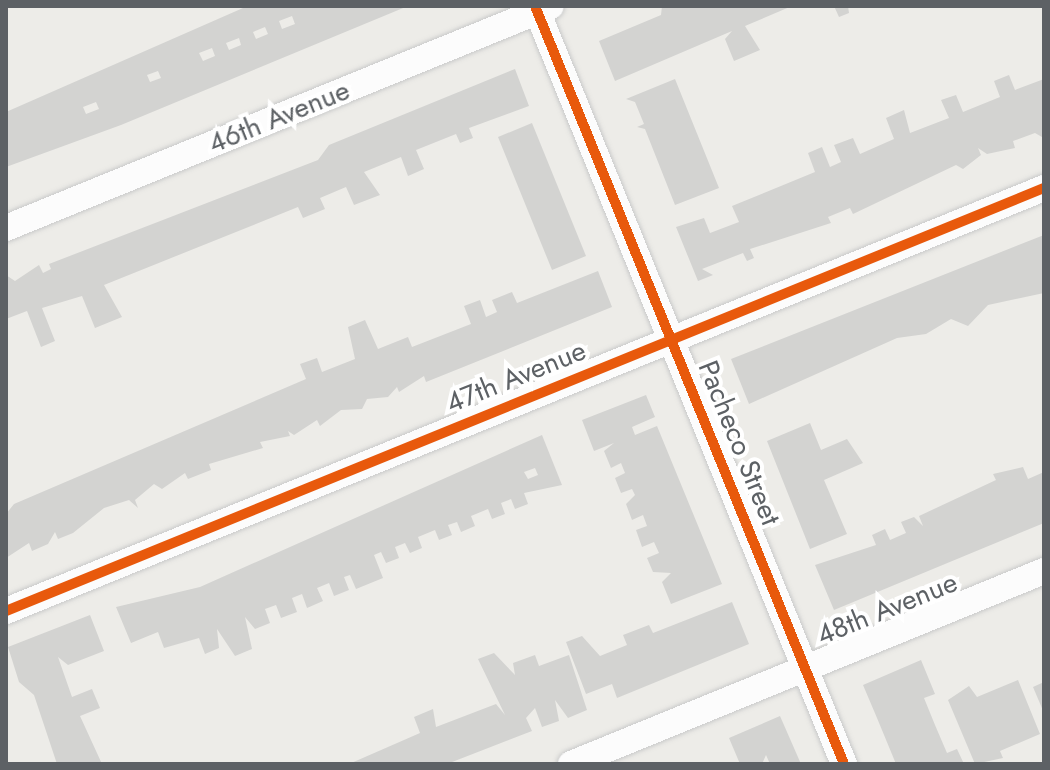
<!DOCTYPE html>
<style>
body{margin:0}
#map{position:relative;width:1050px;height:770px;overflow:hidden;background:#edece8;font-family:Jost,sans-serif}
div>[style]{position:absolute}
.building>*{inset:0;background:#d3d3d1}
.roads{filter:drop-shadow(0 0 2px #c9caca) drop-shadow(0 0 2px #c9caca)}
.minor>*{height:26px;margin:-13px;padding:0 13px;transform-origin:13px;border-radius:13px;background:#fcfcfc}
.cycleway>*{height:10px;margin:-5px;padding:0 5px;transform-origin:5px;border-radius:5px;background:#e8590c}
span{translate:-50% -50%;white-space:nowrap;text-align:center;line-height:1.15;-webkit-text-stroke:8px #fff;paint-order:stroke}
.street-label{font-size:28px;color:#5d6165}
.frame{position:absolute;inset:0;border:8px solid #5d6165;pointer-events:none}
</style>
<div id="map">
<div class="building">
<i style="clip-path:polygon(evenodd,408px 6px,121px 125px,6px 167px,6px 112px,243px 8px,408px 6px,292px 16px,295px 24px,282px 29px,279px 21px,292px 16px,408px 6px,265px 27px,268px 34px,256px 39px,253px 32px,265px 27px,408px 6px,239px 38px,241px 45px,229px 50px,226px 43px,239px 38px,408px 6px,212px 48px,215px 56px,203px 61px,199px 53px,212px 48px,408px 6px,158px 71px,161px 78px,150px 82px,147px 75px,158px 71px,408px 6px,96px 102px,99px 109px,86px 114px,83px 107px,96px 102px)"></i>
<i style="clip-path:polygon(792px 6px,745px 26px,760px 50px,734px 61px,725px 39px,732px 31px,615px 81px,599px 41px,661px 15px,662px 6px)"></i>
<i style="clip-path:polygon(834px 6px,848px 6px,849px 13px,839px 17px)"></i>
<i style="clip-path:polygon(515px 69px,529px 106px,469px 128px,473px 138px,460px 143px,456px 134px,416px 150px,424px 169px,408px 176px,401px 157px,364px 172px,380px 195px,354px 205px,346px 187px,320px 198px,325px 209px,303px 218px,298px 207px,104px 285px,122px 317px,95px 328px,82px 296px,42px 308px,55px 341px,41px 347px,27px 311px,6px 319px,6px 275px,15px 281px,39px 265px,43px 273px,51px 269px,49px 264px,318px 160px,329px 145px)"></i>
<i style="clip-path:polygon(1009px 75px,1015px 90px,1044px 79px,1042px 137px,1035px 133px,1013px 141px,1015px 148px,987px 154px,978px 148px,981px 155px,963px 169px,956px 165px,853px 214px,850px 208px,828px 217px,831px 223px,750px 249px,754px 258px,747px 261px,743px 253px,702px 269px,713px 275px,698px 281px,676px 227px,704px 218px,710px 233px,739px 222px,732px 206px,815px 172px,808px 153px,822px 147px,830px 167px,841px 162px,834px 145px,853px 138px,860px 154px,894px 139px,886px 118px,904px 110px,910px 133px,949px 118px,941px 100px,956px 95px,963px 112px,1000px 97px,994px 81px)"></i>
<i style="clip-path:polygon(675px 79px,719px 188px,675px 205px,645px 129px,637px 127px,644px 124px,635px 102px,626px 99px)"></i>
<i style="clip-path:polygon(532px 123px,586px 256px,552px 270px,498px 137px)"></i>
<i style="clip-path:polygon(1044px 235px,1044px 293px,988px 305px,968px 326px,951px 319px,926px 334px,897px 338px,749px 404px,731px 359px)"></i>
<i style="clip-path:polygon(598px 271px,612px 307px,426px 382px,424px 376px,399px 392px,397px 387px,388px 397px,367px 399px,362px 409px,341px 410px,320px 426px,317px 420px,294px 435px,288px 431px,290px 436px,260px 442px,263px 448px,209px 464px,211px 470px,188px 479px,185px 473px,162px 489px,154px 484px,135px 500px,138px 508px,129px 500px,104px 508px,73px 533px,58px 539px,55px 532px,48px 544px,32px 551px,29px 543px,6px 558px,6px 514px,14px 504px,306px 379px,300px 364px,317px 358px,322px 372px,355px 359px,348px 327px,365px 320px,378px 349px,408px 337px,412px 347px,471px 324px,464px 306px,480px 300px,486px 317px,497px 312px,492px 300px,512px 292px,517px 303px)"></i>
<i style="clip-path:polygon(646px 395px,655px 417px,632px 427px,635px 435px,657px 426px,722px 584px,671px 604px,662px 582px,671px 573px,653px 572px,647px 558px,659px 553px,654px 542px,642px 547px,636px 530px,647px 526px,643px 515px,632px 520px,626px 504px,635px 495px,632px 489px,621px 493px,615px 478px,625px 473px,621px 463px,611px 468px,604px 451px,614px 443px,594px 451px,582px 420px)"></i>
<i style="clip-path:polygon(810px 423px,821px 450px,847px 439px,863px 463px,824px 480px,847px 534px,810px 549px,767px 441px)"></i>
<i style="clip-path:polygon(evenodd,542px 435px,562px 485px,524px 493px,528px 504px,515px 509px,511px 499px,501px 503px,505px 514px,492px 519px,488px 509px,471px 516px,475px 526px,461px 532px,457px 522px,448px 525px,452px 535px,439px 540px,435px 530px,418px 537px,422px 548px,410px 553px,405px 543px,395px 547px,399px 558px,386px 563px,381px 552px,374px 555px,383px 578px,356px 589px,350px 575px,344px 577px,349px 590px,334px 596px,329px 583px,317px 588px,323px 601px,307px 608px,302px 594px,292px 598px,297px 612px,281px 618px,276px 605px,265px 609px,270px 623px,255px 629px,245px 617px,252px 649px,235px 656px,217px 629px,219px 648px,205px 654px,199px 638px,164px 648px,158px 632px,131px 643px,116px 607px,200px 587px,542px 435px,535px 468px,538px 475px,528px 479px,524px 472px,535px 468px)"></i>
<i style="clip-path:polygon(1023px 467px,1028px 479px,1044px 472px,1044px 523px,834px 610px,815px 565px,876px 545px,872px 535px,885px 529px,890px 540px,906px 533px,901px 522px,914px 517px,923px 526px,919px 516px,996px 480px,993px 474px)"></i>
<i style="clip-path:polygon(732px 602px,749px 644px,617px 698px,612px 684px,586px 694px,566px 642px,582px 636px,600px 656px,627px 645px,623px 635px,649px 625px,653px 633px)"></i>
<i style="clip-path:polygon(90px 615px,104px 651px,68px 665px,58px 657px,72px 697px,92px 689px,100px 708px,80px 716px,102px 764px,57px 764px,34px 695px,19px 682px,8px 647px)"></i>
<i style="clip-path:polygon(494px 653px,515px 675px,513px 663px,535px 655px,539px 666px,569px 655px,587px 710px,568px 718px,555px 700px,559px 721px,542px 727px,535px 708px,526px 718px,532px 731px,447px 764px,349px 764px,420px 733px,414px 717px,433px 709px,436px 727px,496px 704px,505px 715px,478px 659px)"></i>
<i style="clip-path:polygon(921px 660px,935px 694px,924px 698px,935px 725px,947px 753px,957px 749px,964px 764px,896px 764px,877px 718px,863px 685px)"></i>
<i style="clip-path:polygon(1018px 680px,1040px 734px,1000px 751px,1003px 758px,975px 764px,948px 700px,969px 686px,977px 697px)"></i>
<i style="clip-path:polygon(1044px 682px,1044px 713px,1033px 687px)"></i>
<i style="clip-path:polygon(780px 716px,801px 764px,770px 764px,766px 755px,762px 764px,740px 764px,729px 738px)"></i>
</div>
<div class="roads">
<div class="minor">
<i style="left:535px;top:6px;width:819px;rotate:67.82deg"></i>
<i style="left:6px;top:228px;width:588px;rotate:-22.16deg"></i>
<i style="left:6px;top:611px;width:1121px;rotate:-22.17deg"></i>
<i style="left:571px;top:764px;width:511px;rotate:-22.2deg"></i>
</div>
</div>
<div class="cycleway">
<i style="left:535px;top:6px;width:819px;rotate:67.82deg"></i>
<i style="left:6px;top:611px;width:1121px;rotate:-22.17deg"></i>
</div>
<div class="street-label">
<span style="left:279px;top:117px;rotate:-22deg">46th Avenue</span>
<span style="left:516px;top:377px;rotate:-22deg">47th Avenue</span>
<span style="left:739px;top:443px;rotate:68deg">Pacheco Street</span>
<span style="left:887px;top:609px;rotate:-22deg">48th Avenue</span>
</div>
<div class="frame"></div>
</div>
